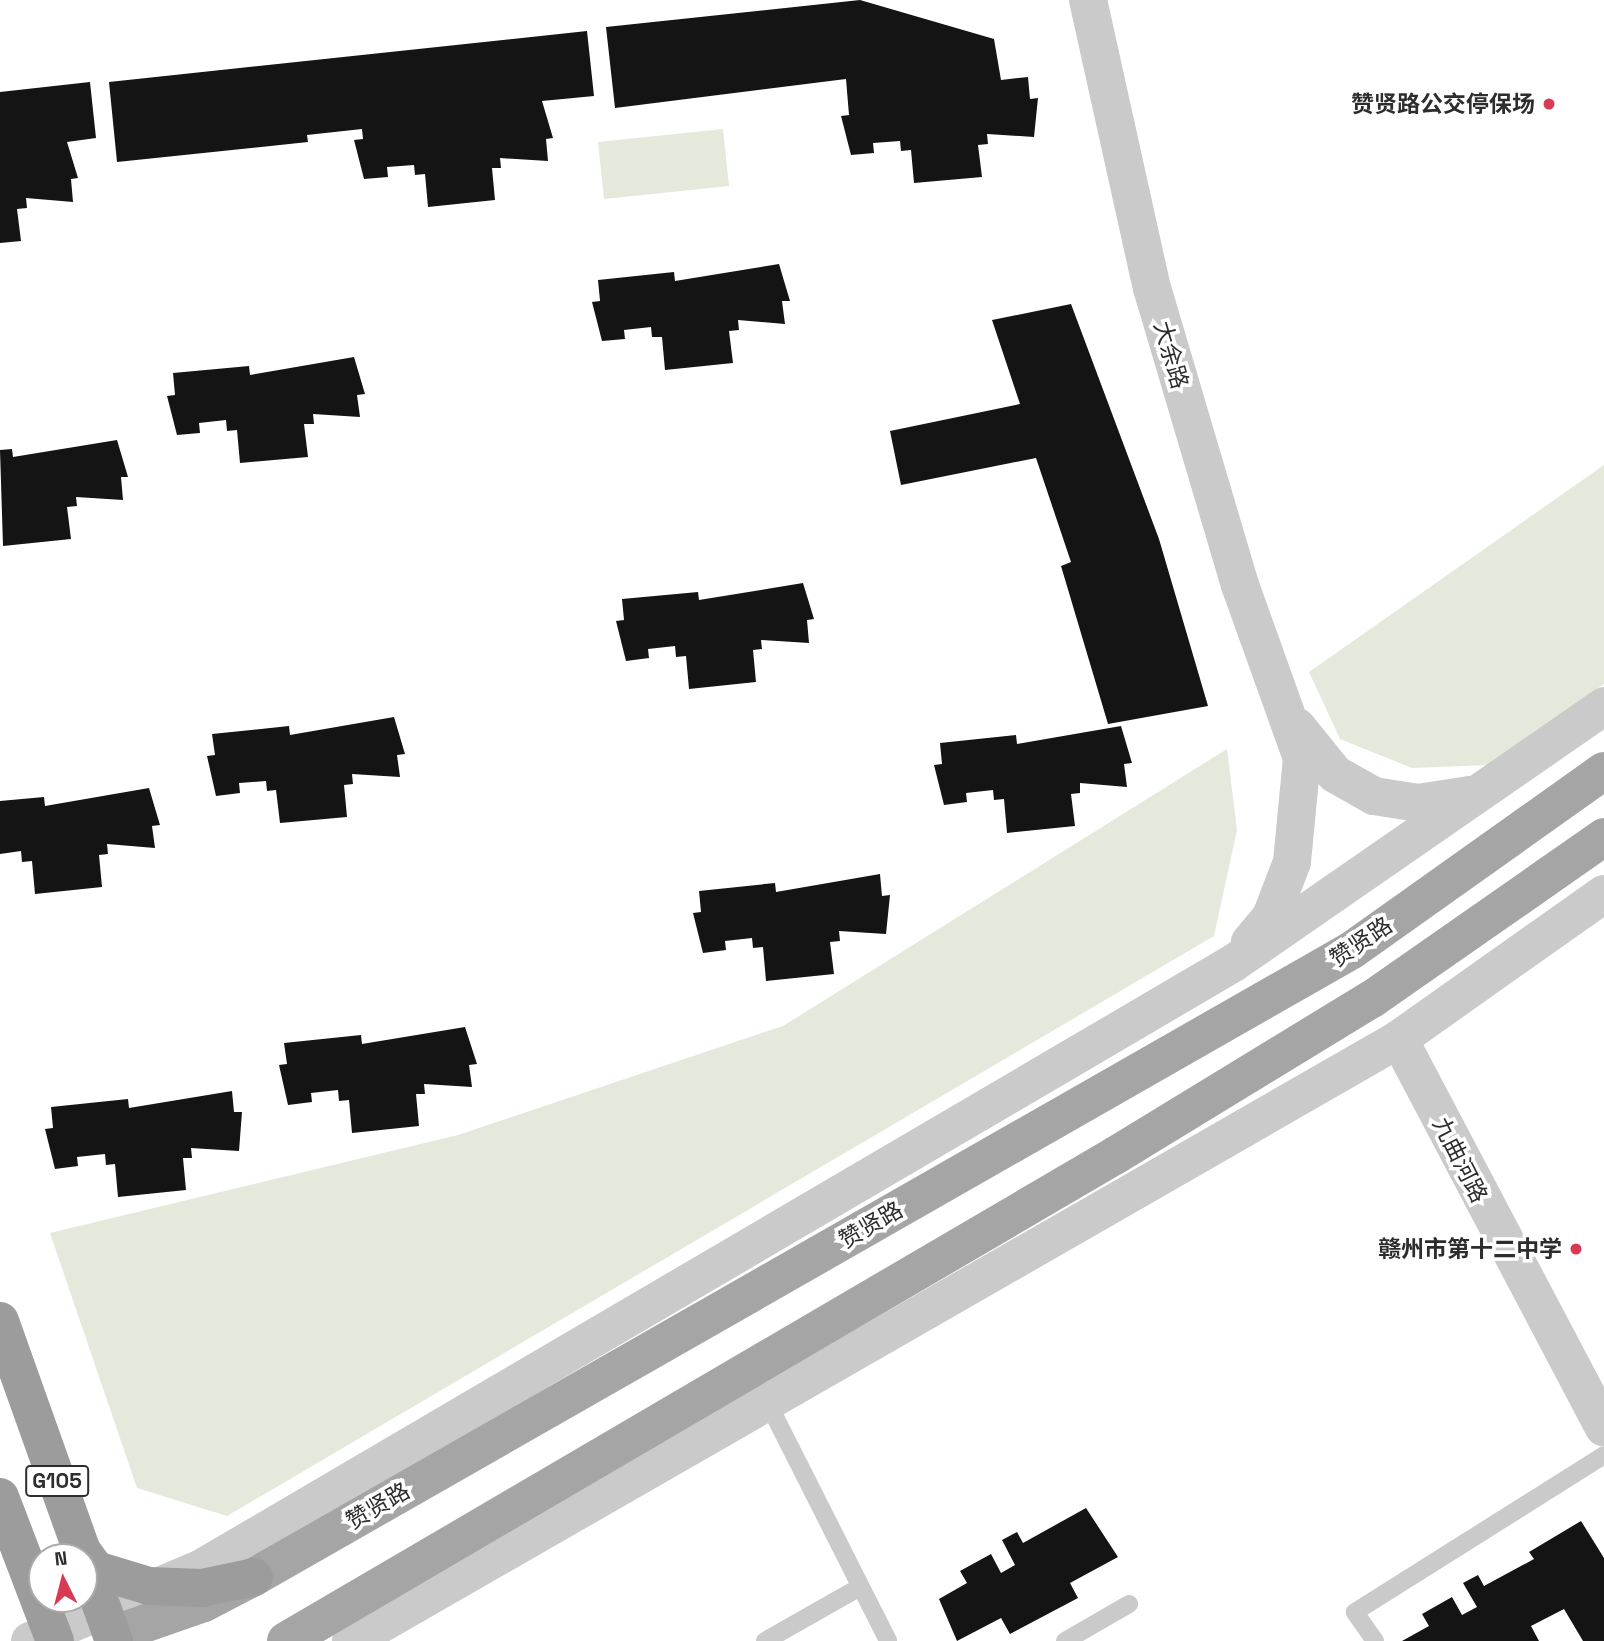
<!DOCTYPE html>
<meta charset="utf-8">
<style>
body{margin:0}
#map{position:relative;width:1604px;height:1641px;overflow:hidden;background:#fff;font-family:"Space Grotesk","Noto Sans SC",sans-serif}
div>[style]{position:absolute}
.green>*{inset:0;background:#e4e9db}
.building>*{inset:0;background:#141414}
.service>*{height:18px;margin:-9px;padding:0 9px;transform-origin:9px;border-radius:9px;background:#cacaca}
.tertiary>*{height:38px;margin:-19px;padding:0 19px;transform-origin:19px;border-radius:19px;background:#cacaca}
.primary>*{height:38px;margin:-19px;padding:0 19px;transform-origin:19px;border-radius:19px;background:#a5a5a5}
.trunk>*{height:38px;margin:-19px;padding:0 19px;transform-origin:19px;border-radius:19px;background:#9c9c9c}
.trunk-bridge>*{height:38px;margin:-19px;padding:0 19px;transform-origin:19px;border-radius:19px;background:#9c9c9c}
.dots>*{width:19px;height:19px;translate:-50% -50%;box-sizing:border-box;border:4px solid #fff;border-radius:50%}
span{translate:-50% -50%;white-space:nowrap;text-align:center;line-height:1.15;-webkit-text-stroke:7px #fff;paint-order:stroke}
.shield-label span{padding:2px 5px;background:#fff;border:2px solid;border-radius:5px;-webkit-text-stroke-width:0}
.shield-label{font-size:21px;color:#2d2d2d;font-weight:700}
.poi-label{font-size:23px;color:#2d2d2d;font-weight:700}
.right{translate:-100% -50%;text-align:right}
.street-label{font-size:23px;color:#2d2d2d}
.north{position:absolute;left:28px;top:1543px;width:70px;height:70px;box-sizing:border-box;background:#fff;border:2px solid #ababab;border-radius:50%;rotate:354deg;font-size:19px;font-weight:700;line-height:28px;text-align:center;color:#2d2d2d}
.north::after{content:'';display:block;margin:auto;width:24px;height:32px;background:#d93a53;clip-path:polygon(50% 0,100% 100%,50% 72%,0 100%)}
</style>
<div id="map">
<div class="green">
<i style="clip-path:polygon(723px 129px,729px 186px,604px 199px,598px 142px)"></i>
<i style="clip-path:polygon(1604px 465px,1604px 684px,1489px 765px,1412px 768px,1340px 739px,1309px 672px)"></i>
<i style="clip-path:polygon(1227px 749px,1237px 830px,1214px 936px,227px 1516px,137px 1488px,50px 1233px,458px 1135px,783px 1026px)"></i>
</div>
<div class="building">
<i style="clip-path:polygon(860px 0,994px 39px,1001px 80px,1028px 77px,1030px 99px,1038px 98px,1034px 137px,987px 134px,988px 144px,978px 145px,982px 177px,914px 183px,911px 150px,901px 151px,900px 141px,873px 143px,874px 153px,851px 155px,841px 116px,849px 115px,846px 79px,615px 108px,606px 27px)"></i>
<i style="clip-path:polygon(587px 31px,594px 96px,542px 101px,553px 138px,546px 139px,548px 161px,500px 158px,501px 168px,492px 168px,495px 200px,428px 207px,425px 174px,415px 175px,414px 165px,387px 167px,388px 177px,364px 179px,354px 140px,363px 139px,362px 129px,307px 135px,308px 142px,117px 162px,109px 82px)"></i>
<i style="clip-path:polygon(90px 82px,96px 138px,67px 142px,78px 178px,71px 179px,73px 202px,26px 198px,27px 208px,17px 209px,21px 241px,0 243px,0 92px)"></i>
<i style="clip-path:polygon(779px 264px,790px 301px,782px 301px,785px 324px,738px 320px,739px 330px,729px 331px,733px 363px,665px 370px,662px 337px,652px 337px,651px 327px,624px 330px,625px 339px,602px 341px,592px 302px,600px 301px,598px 280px,674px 272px,675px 281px)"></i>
<i style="clip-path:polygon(1071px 304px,1159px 539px,1208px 706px,1108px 724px,1061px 566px,1071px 562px,1036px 458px,901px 485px,890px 431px,1020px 404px,992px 320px)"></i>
<i style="clip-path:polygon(354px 357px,365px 394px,357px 395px,360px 417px,313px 414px,314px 424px,304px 424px,308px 457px,240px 463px,237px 430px,227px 431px,226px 420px,199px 423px,200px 433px,177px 435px,167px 396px,175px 395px,173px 373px,249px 366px,250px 375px)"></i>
<i style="clip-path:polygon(117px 440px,128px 477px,121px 477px,123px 500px,76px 497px,77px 506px,67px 507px,71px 539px,3px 546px,0 450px,12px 449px,13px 457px)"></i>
<i style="clip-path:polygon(803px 583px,814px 619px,807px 620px,809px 643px,761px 640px,762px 649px,753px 650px,756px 682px,689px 689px,686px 656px,676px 657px,675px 646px,648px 649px,649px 658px,626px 661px,616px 621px,624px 620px,622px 599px,698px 592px,699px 600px)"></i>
<i style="clip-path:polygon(394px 717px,405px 754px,397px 755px,400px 777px,352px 774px,353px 784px,344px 785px,347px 817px,280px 823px,276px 790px,267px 791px,266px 781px,239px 783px,240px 793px,216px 796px,207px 756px,215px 755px,212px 734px,289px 726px,290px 735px)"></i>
<i style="clip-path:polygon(1121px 726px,1132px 763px,1124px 764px,1127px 787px,1080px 783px,1080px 793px,1071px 794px,1075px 826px,1007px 833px,1004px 799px,994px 800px,993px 790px,966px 793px,967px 802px,944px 805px,934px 765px,942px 764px,940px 743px,1016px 735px,1017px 744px)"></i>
<i style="clip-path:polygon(149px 788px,160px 825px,152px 826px,155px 848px,107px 844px,108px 854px,99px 855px,102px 887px,35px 894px,32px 861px,22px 862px,21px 851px,0 854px,0 801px,44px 797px,45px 806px)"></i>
<i style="clip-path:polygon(880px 874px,882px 896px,890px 895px,886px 934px,839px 931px,840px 941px,830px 942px,834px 974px,766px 981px,763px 947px,753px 948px,752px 938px,725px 941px,726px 950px,703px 953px,693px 913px,701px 912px,699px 891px,775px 883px,776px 892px)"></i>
<i style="clip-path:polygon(465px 1027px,477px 1064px,469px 1065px,472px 1087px,424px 1084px,425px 1094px,416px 1094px,419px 1126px,352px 1133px,349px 1100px,339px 1101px,338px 1090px,311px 1093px,312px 1102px,288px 1105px,279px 1065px,287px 1064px,284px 1043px,361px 1035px,362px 1044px)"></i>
<i style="clip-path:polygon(232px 1091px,234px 1112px,242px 1112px,239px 1151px,191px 1148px,192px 1158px,183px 1158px,186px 1190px,118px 1197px,115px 1164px,106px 1165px,105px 1154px,77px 1157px,78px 1166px,55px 1169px,45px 1129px,53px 1128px,51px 1107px,128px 1099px,129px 1108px)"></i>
<i style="clip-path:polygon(1086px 1508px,1118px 1557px,1070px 1583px,1078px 1598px,1010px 1634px,1001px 1618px,957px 1641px,939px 1599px,967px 1583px,960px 1571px,991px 1554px,1001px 1573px,1015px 1565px,1002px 1540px,1017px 1532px,1023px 1543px)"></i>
<i style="clip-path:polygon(1581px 1521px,1604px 1558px,1604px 1641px,1583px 1641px,1564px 1609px,1531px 1626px,1539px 1641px,1402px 1641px,1429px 1626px,1422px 1614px,1452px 1597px,1462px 1615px,1477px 1607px,1463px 1583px,1478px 1575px,1484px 1586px,1534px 1559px,1529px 1552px)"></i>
</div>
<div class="service">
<i style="left:769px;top:1405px;width:264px;rotate:63.2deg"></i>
<i style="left:765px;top:1641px;width:109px;rotate:-29.6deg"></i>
<i style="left:1065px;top:1641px;width:74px;rotate:-30deg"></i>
<i style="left:1375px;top:1641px;width:35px;rotate:-125deg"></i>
<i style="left:1355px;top:1612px;width:294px;rotate:-32.2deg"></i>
</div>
<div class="tertiary">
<i style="left:1088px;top:0;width:295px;rotate:77.5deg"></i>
<i style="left:1152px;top:288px;width:310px;rotate:73.5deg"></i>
<i style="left:1240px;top:585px;width:184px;rotate:70.3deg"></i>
<i style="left:1302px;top:758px;width:104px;rotate:95.5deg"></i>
<i style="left:1292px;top:862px;width:59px;rotate:110.9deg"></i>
<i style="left:1271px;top:917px;width:33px;rotate:130deg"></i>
<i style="left:1297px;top:727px;width:60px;rotate:51deg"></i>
<i style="left:1335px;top:774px;width:45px;rotate:29.4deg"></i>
<i style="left:1374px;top:796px;width:45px;rotate:9deg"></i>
<i style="left:1418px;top:803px;width:52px;rotate:-8.9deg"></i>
<i style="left:1399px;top:1039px;width:439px;rotate:62.2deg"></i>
<i style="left:30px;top:1641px;width:187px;rotate:-23deg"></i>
<i style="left:202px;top:1568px;width:1194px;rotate:-30.39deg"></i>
<i style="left:1232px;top:964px;width:453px;rotate:-34.7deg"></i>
<i style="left:351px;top:1641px;width:1209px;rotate:-29.87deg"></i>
<i style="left:1399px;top:1039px;width:251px;rotate:-35.3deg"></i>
</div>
<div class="primary">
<i style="left:112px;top:1635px;width:97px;rotate:-19.2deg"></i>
<i style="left:204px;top:1603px;width:56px;rotate:-27.5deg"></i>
<i style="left:254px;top:1577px;width:1264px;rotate:-29.73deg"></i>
<i style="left:1352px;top:950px;width:309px;rotate:-35.4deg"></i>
<i style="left:286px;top:1641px;width:962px;rotate:-30.35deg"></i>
<i style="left:1116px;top:1155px;width:300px;rotate:-31.4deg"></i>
<i style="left:1372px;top:999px;width:283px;rotate:-34.9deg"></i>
</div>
<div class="trunk">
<i style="left:0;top:1321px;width:340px;rotate:70.4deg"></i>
<i style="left:82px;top:1551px;width:24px;rotate:54deg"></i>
<i style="left:96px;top:1570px;width:55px;rotate:16.8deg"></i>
<i style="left:149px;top:1586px;width:53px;rotate:2.2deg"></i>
<i style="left:202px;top:1588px;width:53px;rotate:-11.9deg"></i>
</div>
<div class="trunk-bridge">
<i style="left:0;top:1497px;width:154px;rotate:69.1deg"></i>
</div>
<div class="dots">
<i style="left:1549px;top:104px;background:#d93a53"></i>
<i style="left:1576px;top:1249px;background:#d93a53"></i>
</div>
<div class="shield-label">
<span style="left:57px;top:1481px">G105</span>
</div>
<div class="poi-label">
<span class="right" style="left:1535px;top:104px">赞贤路公交停保场</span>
<span class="right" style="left:1562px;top:1249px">赣州市第十二中学</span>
</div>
<div class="street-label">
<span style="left:1171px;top:355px;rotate:74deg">大余路</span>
<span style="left:1361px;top:942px;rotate:-34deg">赞贤路</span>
<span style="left:1460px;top:1160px;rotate:63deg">九曲河路</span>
<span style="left:871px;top:1225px;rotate:-30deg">赞贤路</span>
<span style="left:378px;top:1506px;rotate:-30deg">赞贤路</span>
</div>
<div class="north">N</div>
</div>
